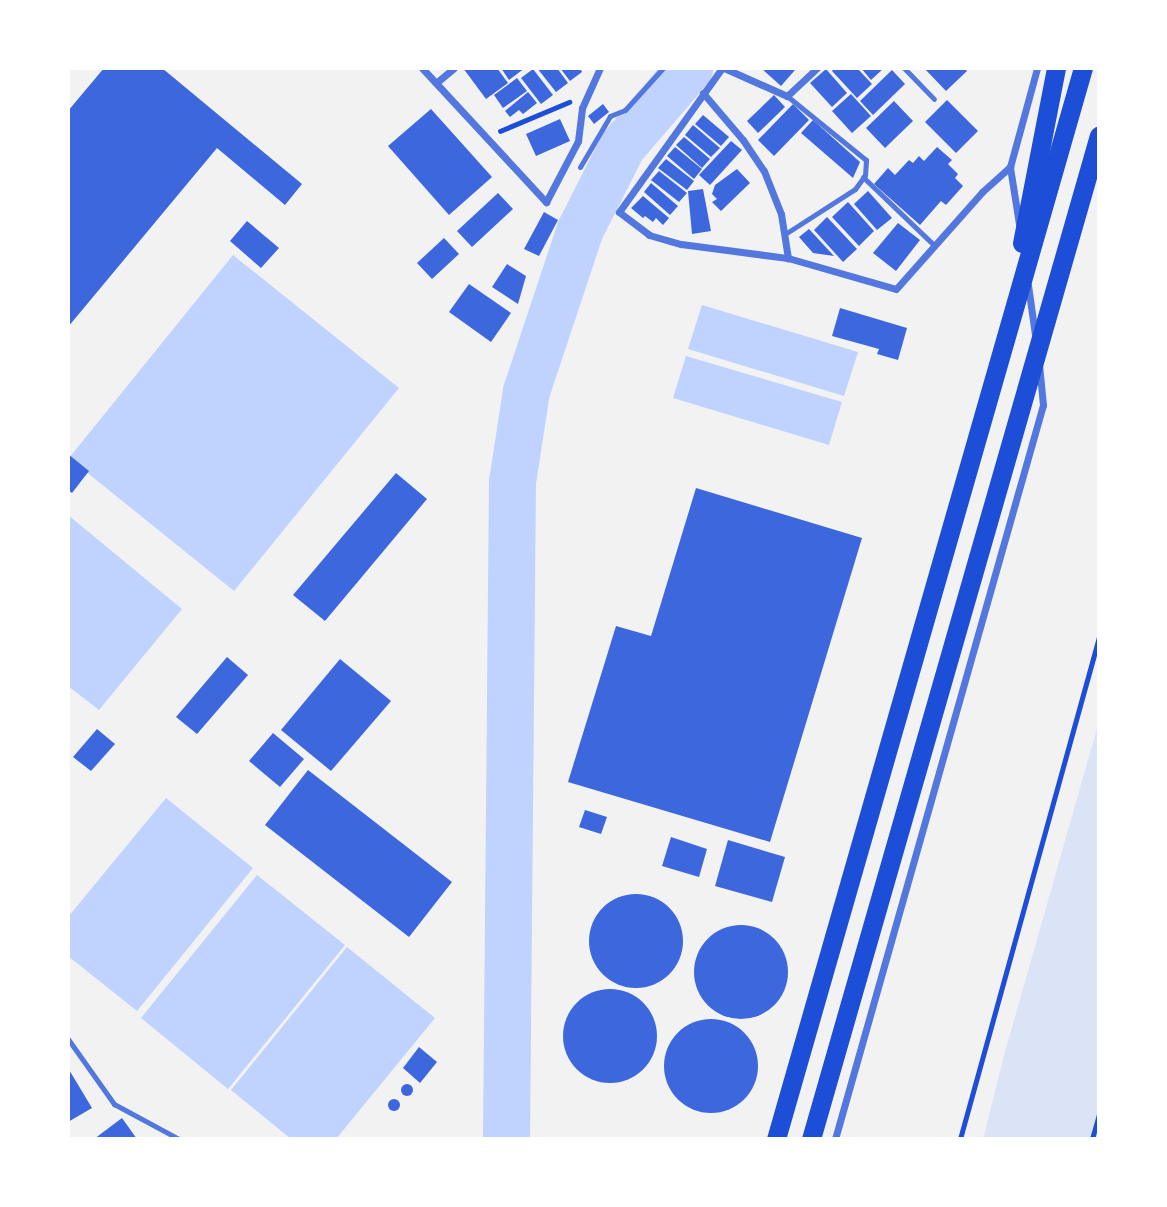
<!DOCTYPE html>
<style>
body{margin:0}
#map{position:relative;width:1167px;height:1207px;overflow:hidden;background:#f2f2f2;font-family:Rubik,sans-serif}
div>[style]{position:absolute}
.green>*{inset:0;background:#dbe4f7}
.water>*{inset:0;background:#bfd3fe}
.river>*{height:47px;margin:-23.5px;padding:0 23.5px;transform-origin:23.5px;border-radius:23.5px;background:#bfd3fe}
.building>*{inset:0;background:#3d67dc}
.round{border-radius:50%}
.path>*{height:4.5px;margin:-2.25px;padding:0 2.25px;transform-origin:2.25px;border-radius:2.25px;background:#1d4ed8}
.service>*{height:5px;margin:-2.5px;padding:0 2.5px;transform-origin:2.5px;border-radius:2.5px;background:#5277de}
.minor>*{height:7px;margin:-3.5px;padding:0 3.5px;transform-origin:3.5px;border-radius:3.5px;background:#5277de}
.trunk>*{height:19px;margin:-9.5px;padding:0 9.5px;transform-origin:9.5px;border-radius:9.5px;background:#1d4ed8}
span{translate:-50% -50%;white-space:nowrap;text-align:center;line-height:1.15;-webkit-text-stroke:7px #fff;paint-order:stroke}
.frame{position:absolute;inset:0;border:70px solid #fff;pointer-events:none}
</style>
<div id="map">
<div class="green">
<i style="clip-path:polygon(1099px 721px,1099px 1139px,983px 1139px,1003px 1059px)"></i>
</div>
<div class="water">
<i style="clip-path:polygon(233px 255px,399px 388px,234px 591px,69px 458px)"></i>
<i style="clip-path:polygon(702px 305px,858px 352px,844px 396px,688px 349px)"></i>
<i style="clip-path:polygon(686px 356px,842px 402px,829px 445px,673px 398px)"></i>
<i style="clip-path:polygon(68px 515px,182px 609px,99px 710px,68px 686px)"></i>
<i style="clip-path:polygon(166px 798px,253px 868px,137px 1011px,68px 956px,68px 917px)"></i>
<i style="clip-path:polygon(257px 875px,345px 945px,228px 1089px,141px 1018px)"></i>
<i style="clip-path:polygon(347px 947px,435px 1018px,336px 1139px,291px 1139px,231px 1090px)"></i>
</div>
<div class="river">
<i style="left:506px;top:1139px;width:657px;rotate:-89.48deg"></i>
<i style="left:512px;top:482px;width:92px;rotate:-81.3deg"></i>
<i style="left:526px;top:391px;width:171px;rotate:-71.6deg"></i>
<i style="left:580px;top:229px;width:93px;rotate:-63.2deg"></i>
<i style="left:622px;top:146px;width:103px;rotate:-49.3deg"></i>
</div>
<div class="building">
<i style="clip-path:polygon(104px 68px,162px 68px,302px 184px,285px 205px,217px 148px,68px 327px,68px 111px)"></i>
<i style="clip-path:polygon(463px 68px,497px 68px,508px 83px,486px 99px)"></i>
<i style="clip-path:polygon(501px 68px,525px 68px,509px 80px)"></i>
<i style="clip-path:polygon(537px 68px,557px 68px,568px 83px,556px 92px)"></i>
<i style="clip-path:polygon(560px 68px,580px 68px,582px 72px,570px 81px)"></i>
<i style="clip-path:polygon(761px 68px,794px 68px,795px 70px,781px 86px)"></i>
<i style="clip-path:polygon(835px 68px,857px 68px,872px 84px,857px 98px,832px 71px)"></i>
<i style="clip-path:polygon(861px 68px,884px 68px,871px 80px)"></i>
<i style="clip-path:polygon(924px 68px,964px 68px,967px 71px,946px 91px)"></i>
<i style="clip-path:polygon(533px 69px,553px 95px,541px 104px,521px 78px)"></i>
<i style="clip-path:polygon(826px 69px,847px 93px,832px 107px,810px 83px)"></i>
<i style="clip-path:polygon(892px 70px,905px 84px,873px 115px,860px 101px)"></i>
<i style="clip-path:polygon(517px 78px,527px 91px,503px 108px,494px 95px)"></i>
<i style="clip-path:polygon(528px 92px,537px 103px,523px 114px,519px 110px,510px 117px,505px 111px)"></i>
<i style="clip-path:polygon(851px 94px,871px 116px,852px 133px,832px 111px)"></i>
<i style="clip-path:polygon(774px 95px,785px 107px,758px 133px,747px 121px)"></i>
<i style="clip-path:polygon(947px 100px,978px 131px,956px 153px,925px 122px)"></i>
<i style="clip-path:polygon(894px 101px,913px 121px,885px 148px,866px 128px)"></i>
<i style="clip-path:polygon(603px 104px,609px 112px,594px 124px,588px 116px)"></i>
<i style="clip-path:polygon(793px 104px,809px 120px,774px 156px,758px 140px)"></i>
<i style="clip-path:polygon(431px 109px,492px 177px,449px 215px,388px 146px)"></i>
<i style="clip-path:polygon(703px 115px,729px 137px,721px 146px,695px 124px)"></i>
<i style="clip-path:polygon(560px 119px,570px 141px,536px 156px,526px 134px)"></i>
<i style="clip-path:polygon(813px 120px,860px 162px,853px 178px,801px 133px)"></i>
<i style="clip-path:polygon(693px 125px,720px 148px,711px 157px,685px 135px)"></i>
<i style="clip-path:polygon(684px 137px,710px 159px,702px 168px,676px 145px)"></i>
<i style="clip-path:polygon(731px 141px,742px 150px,710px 185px,699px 175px)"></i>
<i style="clip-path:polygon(675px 147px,702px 169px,694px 179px,667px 156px)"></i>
<i style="clip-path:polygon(937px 147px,952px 160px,948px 164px,958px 174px,955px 178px,963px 186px,946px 205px,941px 201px,920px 225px,874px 184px,888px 168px,895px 175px,909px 160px,913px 163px,919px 156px,924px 161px)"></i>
<i style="clip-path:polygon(666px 159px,694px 181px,687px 190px,658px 168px)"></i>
<i style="clip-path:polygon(737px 169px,750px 183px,721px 211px,712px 202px,717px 199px,712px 194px,715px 185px)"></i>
<i style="clip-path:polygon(659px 171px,687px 193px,679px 202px,651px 180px)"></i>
<i style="clip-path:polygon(651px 183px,678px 206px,670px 215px,644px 192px)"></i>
<i style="clip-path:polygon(703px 189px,711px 231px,692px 234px,688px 191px)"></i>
<i style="clip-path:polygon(868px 191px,892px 218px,877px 230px,854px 204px)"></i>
<i style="clip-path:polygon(498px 193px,513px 209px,472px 247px,457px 231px)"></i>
<i style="clip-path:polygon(643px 196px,669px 218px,663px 225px,656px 218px,653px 222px,645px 216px,643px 218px,631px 208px)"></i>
<i style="clip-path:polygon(848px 202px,874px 231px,859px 246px,832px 217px)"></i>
<i style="clip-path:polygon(544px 212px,558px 220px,539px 256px,524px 249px)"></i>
<i style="clip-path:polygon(827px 217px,857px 249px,843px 262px,814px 230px)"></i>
<i style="clip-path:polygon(247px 221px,279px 248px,261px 268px,230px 241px)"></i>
<i style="clip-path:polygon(898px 223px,920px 240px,896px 271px,873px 253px)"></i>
<i style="clip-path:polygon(809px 229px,834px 256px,813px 253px,799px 237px)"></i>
<i style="clip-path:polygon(444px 238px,459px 254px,432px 279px,417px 263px)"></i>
<i style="clip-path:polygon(507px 264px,526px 276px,518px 304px,492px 287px)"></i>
<i style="clip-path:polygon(469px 284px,511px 313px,491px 342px,449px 312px)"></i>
<i style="clip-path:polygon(840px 308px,907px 328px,898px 360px,877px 354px,879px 349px,832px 336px)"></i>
<i style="clip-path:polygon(68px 454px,89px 471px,72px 493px,68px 490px)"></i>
<i style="clip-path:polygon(396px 473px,427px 499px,325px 621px,293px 595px)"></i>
<i style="clip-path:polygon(696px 488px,862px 538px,770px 842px,568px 782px,616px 626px,651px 636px)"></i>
<i style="clip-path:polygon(227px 657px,248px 675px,197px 734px,176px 717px)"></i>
<i style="clip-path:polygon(340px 659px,391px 701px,331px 771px,281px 730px)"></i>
<i style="clip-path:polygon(97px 729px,115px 744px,91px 771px,73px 757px)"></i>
<i style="clip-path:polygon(273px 733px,304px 759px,280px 787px,249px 761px)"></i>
<i style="clip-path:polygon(308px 770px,452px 882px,409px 937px,265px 825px)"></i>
<i style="clip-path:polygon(585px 810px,607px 817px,601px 834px,579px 827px)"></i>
<i style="clip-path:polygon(671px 837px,707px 849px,699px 877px,662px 866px)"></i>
<i style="clip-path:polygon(728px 840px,785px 857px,772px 902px,715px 886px)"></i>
<i class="round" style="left:589px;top:894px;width:94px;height:94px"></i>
<i class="round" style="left:694px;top:925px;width:94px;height:94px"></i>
<i class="round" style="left:563px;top:989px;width:94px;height:94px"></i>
<i class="round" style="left:664px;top:1019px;width:94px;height:94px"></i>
<i style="clip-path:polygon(419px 1047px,437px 1062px,420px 1083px,403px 1068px)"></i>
<i style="clip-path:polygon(68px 1068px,92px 1108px,68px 1122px)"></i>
<i class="round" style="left:401px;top:1084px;width:12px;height:12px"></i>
<i class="round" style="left:388px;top:1099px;width:12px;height:12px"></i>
<i style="clip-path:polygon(122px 1118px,137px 1139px,94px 1139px)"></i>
</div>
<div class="path">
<i style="left:500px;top:131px;width:75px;rotate:-22.8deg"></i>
<i style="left:960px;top:1139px;width:521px;rotate:-74.52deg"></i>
<i style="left:1092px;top:1139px;width:25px;rotate:-74deg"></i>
</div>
<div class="service">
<i style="left:904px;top:68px;width:43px;rotate:45.9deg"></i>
<i style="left:580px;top:167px;width:59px;rotate:-59.5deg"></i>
<i style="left:610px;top:116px;width:16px;rotate:-22deg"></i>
<i style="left:625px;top:110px;width:57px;rotate:-47.9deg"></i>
<i style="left:863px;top:177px;width:98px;rotate:43.8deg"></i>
<i style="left:785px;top:234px;width:83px;rotate:-32.7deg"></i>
<i style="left:855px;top:189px;width:17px;rotate:-54deg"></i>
<i style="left:865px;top:175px;width:15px;rotate:-86deg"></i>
<i style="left:866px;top:160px;width:102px;rotate:-141deg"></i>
<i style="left:68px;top:1039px;width:80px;rotate:54.7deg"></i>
<i style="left:114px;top:1104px;width:74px;rotate:28.3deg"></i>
</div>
<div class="minor">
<i style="left:422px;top:68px;width:183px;rotate:47.2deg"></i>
<i style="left:546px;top:202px;width:69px;rotate:-62.3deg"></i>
<i style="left:578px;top:141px;width:33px;rotate:-83deg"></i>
<i style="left:582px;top:108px;width:44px;rotate:-65.8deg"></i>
<i style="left:722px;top:68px;width:177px;rotate:125.6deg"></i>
<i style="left:619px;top:212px;width:38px;rotate:37deg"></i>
<i style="left:649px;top:235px;width:33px;rotate:16deg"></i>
<i style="left:681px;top:244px;width:108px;rotate:7.5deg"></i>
<i style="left:788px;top:258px;width:112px;rotate:16deg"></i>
<i style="left:896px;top:289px;width:130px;rotate:-48.4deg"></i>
<i style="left:982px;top:192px;width:38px;rotate:-42deg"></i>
<i style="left:724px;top:68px;width:69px;rotate:24deg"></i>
<i style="left:787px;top:96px;width:41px;rotate:-43deg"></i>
<i style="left:436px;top:83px;width:23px;rotate:-40deg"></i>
<i style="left:703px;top:93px;width:62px;rotate:49.6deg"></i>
<i style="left:743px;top:140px;width:37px;rotate:56deg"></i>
<i style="left:764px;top:171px;width:46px;rotate:68.4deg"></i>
<i style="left:781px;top:214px;width:45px;rotate:81deg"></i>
<i style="left:1019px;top:224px;width:58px;rotate:-99deg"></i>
<i style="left:1010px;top:167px;width:103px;rotate:-74.7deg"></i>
<i style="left:1028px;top:285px;width:50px;rotate:82deg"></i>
<i style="left:835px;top:1139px;width:763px;rotate:-74.18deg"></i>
<i style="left:1043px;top:405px;width:41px;rotate:-95.6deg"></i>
</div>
<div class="trunk">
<i style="left:1022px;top:243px;width:178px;rotate:-79deg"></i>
<i style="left:776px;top:1139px;width:1114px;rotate:-74.01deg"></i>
<i style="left:811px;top:1139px;width:1044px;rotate:-73.99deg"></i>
</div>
<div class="frame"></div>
</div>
